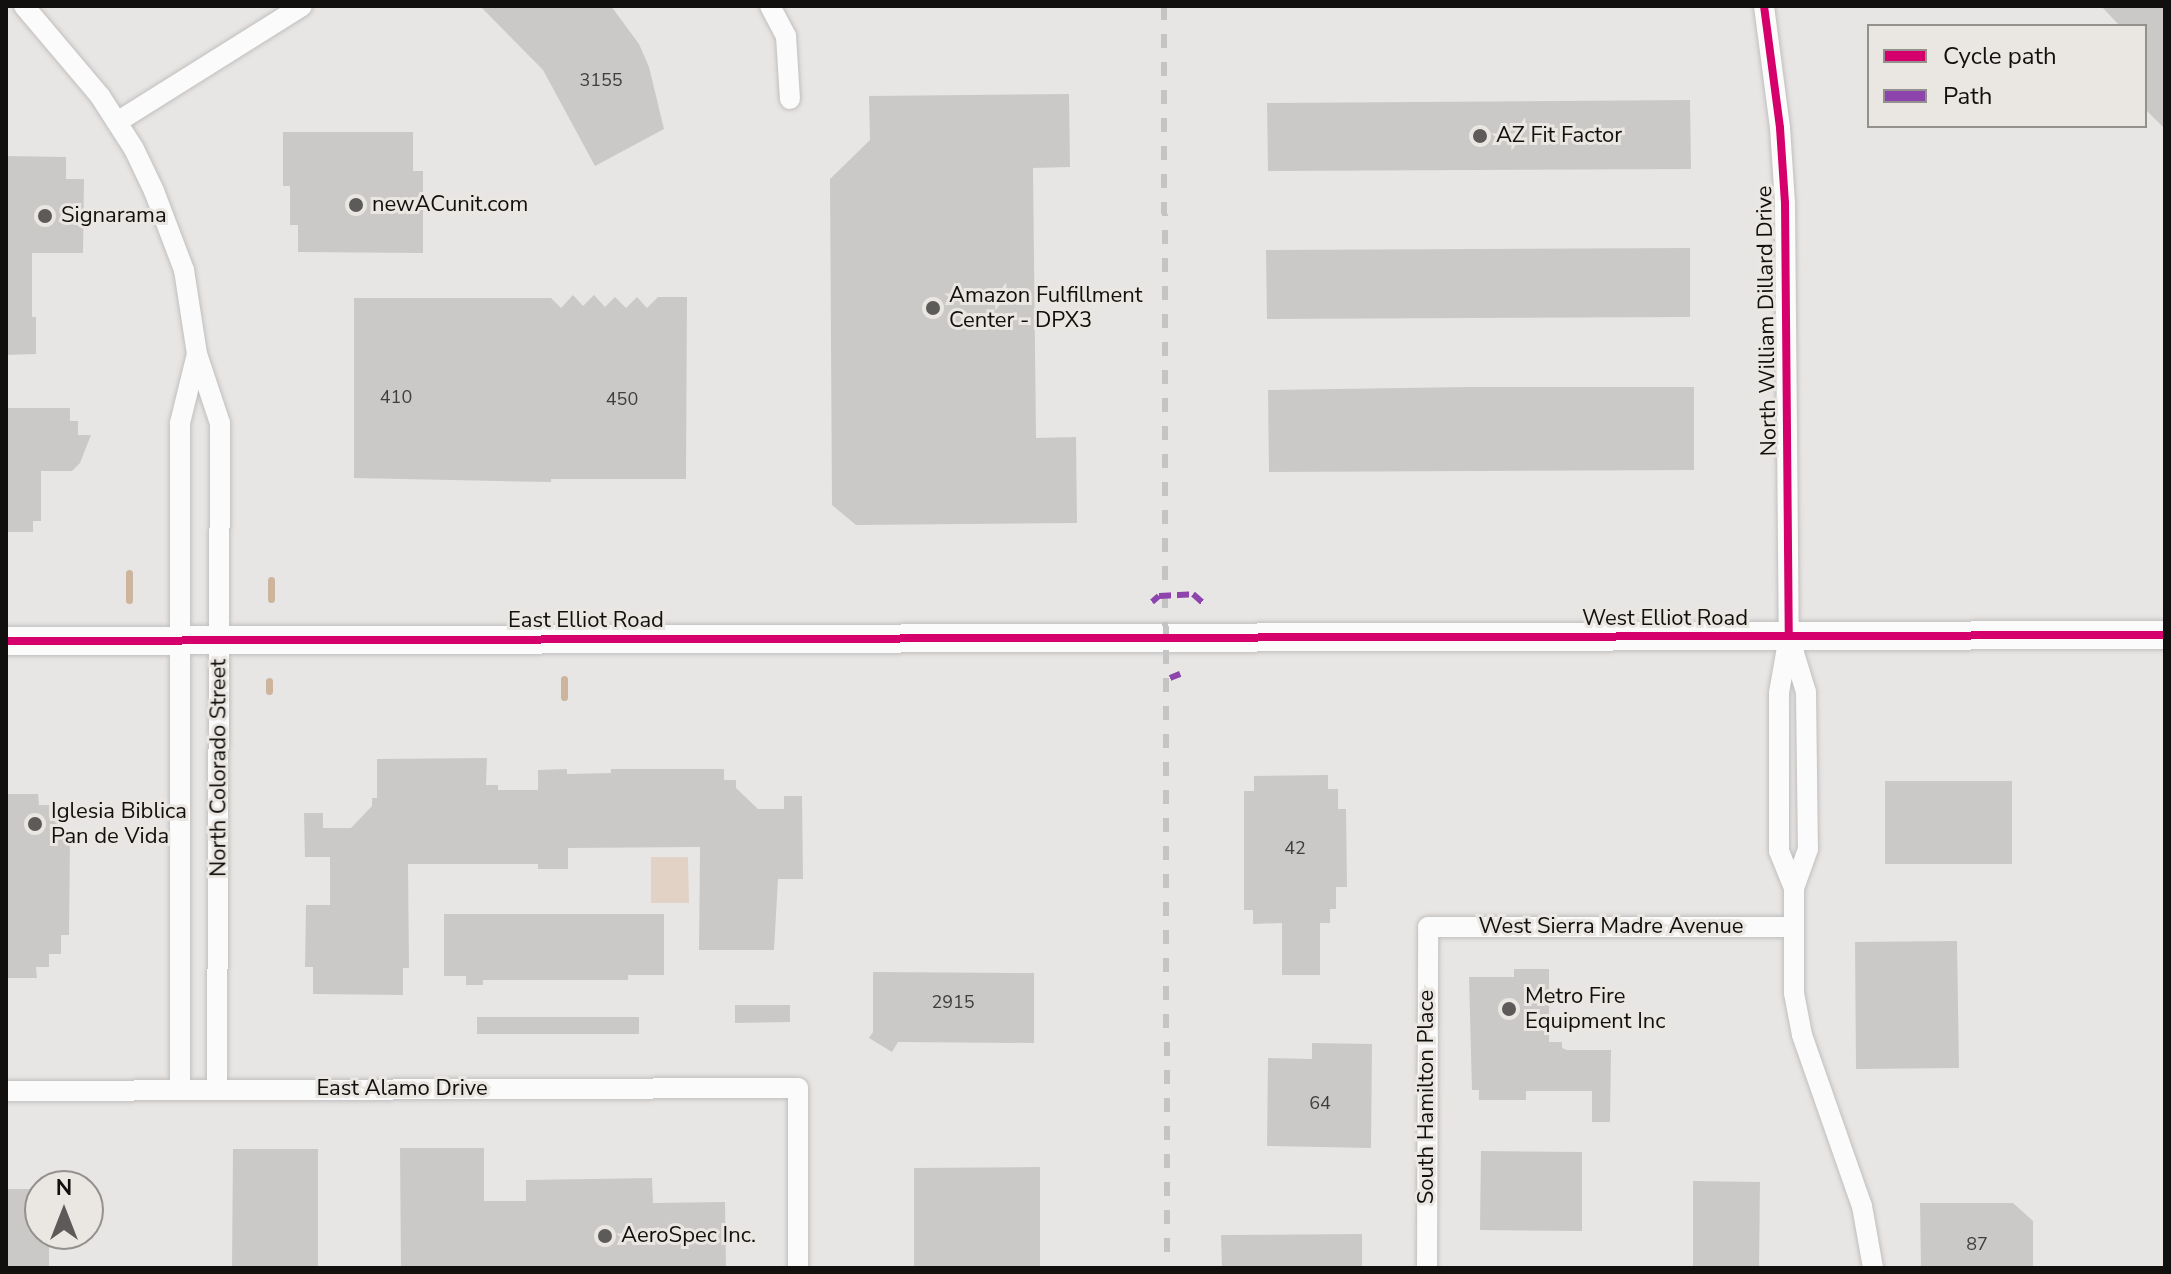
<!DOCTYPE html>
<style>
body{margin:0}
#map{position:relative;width:2171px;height:1274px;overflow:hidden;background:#e8e6e4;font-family:"Nunito Sans",sans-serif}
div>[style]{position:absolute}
.green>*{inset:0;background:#e1d2c5}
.stream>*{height:7px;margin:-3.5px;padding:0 3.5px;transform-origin:3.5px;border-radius:3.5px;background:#cdb49d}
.building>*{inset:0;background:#cbc9c7}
.roads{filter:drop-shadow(0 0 2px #c0bfbe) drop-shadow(0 0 2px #c0bfbe)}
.street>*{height:20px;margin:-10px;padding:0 10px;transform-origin:10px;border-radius:10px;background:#fcfbfb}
.secondary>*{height:28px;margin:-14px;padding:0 14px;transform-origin:14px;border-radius:14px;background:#fcfbfb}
.rail>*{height:6px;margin-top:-3px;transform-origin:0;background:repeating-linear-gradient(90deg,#c4c4c4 0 14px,transparent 0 28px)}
.quiet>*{height:6px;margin-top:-3px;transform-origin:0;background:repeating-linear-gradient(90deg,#8e44ad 0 12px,transparent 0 18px)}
.cycleway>*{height:8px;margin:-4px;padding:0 4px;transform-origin:4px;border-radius:4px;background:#d6006c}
.dots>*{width:22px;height:22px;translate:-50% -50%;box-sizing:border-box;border:4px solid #eae6e2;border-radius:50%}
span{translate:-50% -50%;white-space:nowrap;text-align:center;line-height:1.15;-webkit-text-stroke:6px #eae6e2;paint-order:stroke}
.number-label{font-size:18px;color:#403e3c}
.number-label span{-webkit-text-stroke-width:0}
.poi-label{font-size:22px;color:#11100e}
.left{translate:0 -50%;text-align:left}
.street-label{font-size:22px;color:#11100e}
.frame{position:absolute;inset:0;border:8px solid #11100e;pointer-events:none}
.legend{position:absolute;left:1867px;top:24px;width:280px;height:104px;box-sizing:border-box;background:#eae6e2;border:2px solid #93908d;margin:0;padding:10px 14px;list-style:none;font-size:24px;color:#11100e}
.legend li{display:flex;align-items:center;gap:16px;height:40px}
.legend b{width:40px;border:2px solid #93908d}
.north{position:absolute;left:24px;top:1170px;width:80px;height:80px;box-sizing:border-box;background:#eae6e2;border:2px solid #93908d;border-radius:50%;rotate:0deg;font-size:22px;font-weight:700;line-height:32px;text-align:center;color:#11100e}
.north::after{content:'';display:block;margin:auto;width:28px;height:36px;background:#5c5b59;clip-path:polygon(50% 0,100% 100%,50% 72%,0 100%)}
</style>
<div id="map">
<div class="green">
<i style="clip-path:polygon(651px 857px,688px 857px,689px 903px,651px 903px)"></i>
</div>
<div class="stream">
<i style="left:129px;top:573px;width:27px;rotate:90deg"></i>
<i style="left:271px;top:599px;width:19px;rotate:-90deg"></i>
<i style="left:564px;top:679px;width:18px;rotate:90deg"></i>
<i style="left:269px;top:691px;width:10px;rotate:-90deg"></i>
</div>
<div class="building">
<i style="clip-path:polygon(480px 6px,611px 6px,639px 44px,649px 67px,664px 129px,595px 166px,543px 70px)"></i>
<i style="clip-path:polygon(2101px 6px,2165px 6px,2165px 129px,2145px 109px,2145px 26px,2120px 26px)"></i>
<i style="clip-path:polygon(1069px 94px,1070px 167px,1033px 168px,1036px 438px,1076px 437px,1077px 523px,856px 525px,832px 505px,830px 179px,870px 140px,869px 96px)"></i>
<i style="clip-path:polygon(1690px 100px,1691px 169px,1268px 171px,1267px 103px)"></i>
<i style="clip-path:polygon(283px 132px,413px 132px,413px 171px,423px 171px,423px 253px,298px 252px,298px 225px,290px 225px,290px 186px,283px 186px)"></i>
<i style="clip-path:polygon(6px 156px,66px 157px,66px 179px,84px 179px,83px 253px,32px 253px,32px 317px,36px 317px,36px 354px,6px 355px)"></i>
<i style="clip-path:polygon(1690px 248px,1690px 317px,1267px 319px,1266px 250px)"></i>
<i style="clip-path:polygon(573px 295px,583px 306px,594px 295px,605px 307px,615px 297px,626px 308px,637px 297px,647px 308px,658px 297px,687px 297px,686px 479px,551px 479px,551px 482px,354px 478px,354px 298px,551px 298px,561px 308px)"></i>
<i style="clip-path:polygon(1470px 387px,1694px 387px,1694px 470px,1269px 472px,1268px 390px)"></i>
<i style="clip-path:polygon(6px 408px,70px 408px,70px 421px,78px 421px,78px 435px,91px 435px,80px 463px,72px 471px,41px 471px,41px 521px,33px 521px,33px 532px,6px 532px)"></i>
<i style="clip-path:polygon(487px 758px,486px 785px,498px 785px,498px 790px,538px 790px,538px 770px,567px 769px,567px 774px,611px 773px,611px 769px,724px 769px,724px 780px,736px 780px,736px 788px,758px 809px,784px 809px,784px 796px,802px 796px,803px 879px,778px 879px,774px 950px,699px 950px,700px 847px,568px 848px,568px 869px,538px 869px,538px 864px,408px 864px,409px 968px,403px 968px,403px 995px,313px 994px,313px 967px,305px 967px,306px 905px,330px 905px,330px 857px,305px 857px,304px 813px,323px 813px,323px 828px,351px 828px,372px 806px,372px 798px,377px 798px,377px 759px)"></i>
<i style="clip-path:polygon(1328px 775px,1328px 789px,1338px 789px,1338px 809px,1346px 809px,1347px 887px,1336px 887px,1336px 909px,1330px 909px,1330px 923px,1320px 923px,1320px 975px,1282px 975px,1282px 923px,1253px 924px,1253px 910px,1244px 910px,1244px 791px,1254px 791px,1254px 776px)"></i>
<i style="clip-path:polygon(1885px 781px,2012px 781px,2012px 864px,1885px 864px)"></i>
<i style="clip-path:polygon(6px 794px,38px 794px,39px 805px,49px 805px,49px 818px,61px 818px,61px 839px,70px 839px,69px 935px,61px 935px,61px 954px,49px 954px,49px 967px,36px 967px,37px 978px,6px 978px)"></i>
<i style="clip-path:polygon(444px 914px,664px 914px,664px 975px,628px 975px,628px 980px,483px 980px,483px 985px,466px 985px,466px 976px,444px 976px)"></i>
<i style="clip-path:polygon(1957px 941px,1959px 1068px,1856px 1069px,1855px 942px)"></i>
<i style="clip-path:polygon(1514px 969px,1549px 969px,1549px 1042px,1562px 1042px,1562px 1048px,1567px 1050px,1611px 1050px,1610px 1122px,1592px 1122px,1592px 1091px,1526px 1091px,1526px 1100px,1479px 1100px,1479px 1090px,1472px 1090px,1469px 977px,1514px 977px)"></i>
<i style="clip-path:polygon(873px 972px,1034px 973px,1034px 1043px,898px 1042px,892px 1052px,869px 1038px,873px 1032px)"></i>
<i style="clip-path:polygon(735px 1005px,790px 1005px,790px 1022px,735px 1023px)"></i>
<i style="clip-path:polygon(477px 1017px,639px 1017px,639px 1034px,477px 1034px)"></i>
<i style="clip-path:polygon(1312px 1043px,1372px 1044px,1371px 1148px,1267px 1146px,1268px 1058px,1312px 1059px)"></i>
<i style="clip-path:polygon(400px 1148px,484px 1148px,484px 1201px,526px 1201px,526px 1180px,652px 1178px,653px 1203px,725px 1202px,726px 1268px,401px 1268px)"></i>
<i style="clip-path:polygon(233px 1149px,318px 1149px,318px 1268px,232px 1268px)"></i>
<i style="clip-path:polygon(1481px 1151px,1582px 1152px,1582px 1231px,1480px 1230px)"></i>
<i style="clip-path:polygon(1040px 1167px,1040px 1268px,914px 1268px,914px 1168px)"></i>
<i style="clip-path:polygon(1693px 1181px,1760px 1182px,1759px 1268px,1693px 1268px)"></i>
<i style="clip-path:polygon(6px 1189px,40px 1189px,40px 1234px,49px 1234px,49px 1268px,6px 1268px)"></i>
<i style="clip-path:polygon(1920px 1203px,2013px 1203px,2033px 1221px,2033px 1268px,1921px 1268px)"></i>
<i style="clip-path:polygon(1362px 1234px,1362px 1268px,1222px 1268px,1221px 1235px)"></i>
</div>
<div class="roads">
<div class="street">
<i style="left:24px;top:6px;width:118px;rotate:49.8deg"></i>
<i style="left:100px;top:96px;width:63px;rotate:57.3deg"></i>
<i style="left:134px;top:149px;width:47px;rotate:64.5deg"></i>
<i style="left:154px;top:191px;width:85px;rotate:69.2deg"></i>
<i style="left:184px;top:270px;width:85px;rotate:81.2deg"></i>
<i style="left:197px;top:354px;width:73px;rotate:71.6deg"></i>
<i style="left:220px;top:423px;width:667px;rotate:90.26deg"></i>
<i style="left:770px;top:6px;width:34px;rotate:62deg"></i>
<i style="left:786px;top:36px;width:63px;rotate:86.4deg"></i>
<i style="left:1764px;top:6px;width:123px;rotate:82.5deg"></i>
<i style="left:1780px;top:128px;width:75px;rotate:86.2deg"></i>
<i style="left:1785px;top:203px;width:433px;rotate:89.5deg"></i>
<i style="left:1789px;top:636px;width:58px;rotate:100deg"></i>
<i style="left:1779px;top:693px;width:158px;rotate:90deg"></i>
<i style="left:1779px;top:851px;width:40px;rotate:68deg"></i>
<i style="left:117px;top:122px;width:218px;rotate:-32.1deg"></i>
<i style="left:1790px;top:640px;width:54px;rotate:72.9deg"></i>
<i style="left:1806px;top:692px;width:157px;rotate:89.3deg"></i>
<i style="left:1808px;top:849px;width:41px;rotate:109.7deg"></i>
<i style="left:1794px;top:888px;width:105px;rotate:90deg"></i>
<i style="left:1794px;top:993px;width:43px;rotate:79.2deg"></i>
<i style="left:1802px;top:1035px;width:181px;rotate:70.7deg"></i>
<i style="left:1862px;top:1206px;width:63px;rotate:79.9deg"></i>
<i style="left:180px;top:1090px;width:667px;rotate:-90deg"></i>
<i style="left:180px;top:423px;width:71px;rotate:-76.2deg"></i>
<i style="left:6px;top:1091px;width:792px;rotate:-0.22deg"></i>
<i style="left:798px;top:1088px;width:180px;rotate:90deg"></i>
<i style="left:1427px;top:1268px;width:341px;rotate:-89.8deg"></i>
<i style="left:1428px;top:927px;width:366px"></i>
</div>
<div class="secondary">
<i style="left:6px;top:641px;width:2159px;rotate:-0.16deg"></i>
</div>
</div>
<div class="rail">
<i style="left:1164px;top:6px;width:1262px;rotate:89.86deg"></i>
</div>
<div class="quiet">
<i style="left:1152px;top:602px;width:9px;rotate:-41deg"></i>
<i style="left:1159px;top:596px;width:34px;rotate:-3deg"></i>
<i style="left:1193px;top:594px;width:15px;rotate:42deg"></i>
<i style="left:1170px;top:678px;width:11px;rotate:-22deg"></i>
</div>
<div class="cycleway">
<i style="left:1764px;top:6px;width:123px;rotate:82.5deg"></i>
<i style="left:1780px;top:128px;width:75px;rotate:86.2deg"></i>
<i style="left:1785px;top:203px;width:433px;rotate:89.5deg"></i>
<i style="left:6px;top:641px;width:2159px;rotate:-0.16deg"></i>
</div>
<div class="dots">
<i style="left:1480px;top:136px;background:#5c5b59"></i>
<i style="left:356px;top:205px;background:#5c5b59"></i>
<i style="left:45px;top:216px;background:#5c5b59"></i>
<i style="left:933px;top:308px;background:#5c5b59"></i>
<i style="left:35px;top:824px;background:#5c5b59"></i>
<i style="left:1509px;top:1009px;background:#5c5b59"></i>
<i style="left:605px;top:1236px;background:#5c5b59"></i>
</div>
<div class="number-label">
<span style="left:601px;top:80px">3155</span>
<span style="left:396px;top:397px">410</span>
<span style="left:622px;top:399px">450</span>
<span style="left:1295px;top:848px">42</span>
<span style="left:953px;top:1002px">2915</span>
<span style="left:1320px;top:1103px">64</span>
<span style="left:1977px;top:1244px">87</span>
</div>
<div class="poi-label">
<span class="left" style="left:1496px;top:136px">AZ Fit Factor</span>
<span class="left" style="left:372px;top:205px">newACunit.com</span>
<span class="left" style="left:61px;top:216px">Signarama</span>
<span class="left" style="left:949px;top:308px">Amazon Fulfillment<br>Center - DPX3</span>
<span class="left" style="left:51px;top:824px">Iglesia Biblica<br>Pan de Vida</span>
<span class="left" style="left:1525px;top:1009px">Metro Fire<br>Equipment Inc</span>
<span class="left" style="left:621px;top:1236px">AeroSpec Inc.</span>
</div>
<div class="street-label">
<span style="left:1767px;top:321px;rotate:-91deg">North William Dillard Drive</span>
<span style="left:1665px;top:619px">West Elliot Road</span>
<span style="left:586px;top:621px">East Elliot Road</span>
<span style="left:219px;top:768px;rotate:-90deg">North Colorado Street</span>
<span style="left:1611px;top:927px">West Sierra Madre Avenue</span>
<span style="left:402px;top:1089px">East Alamo Drive</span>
<span style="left:1427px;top:1097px;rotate:-90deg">South Hamilton Place</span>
</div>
<div class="frame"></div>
<ul class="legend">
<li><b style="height:10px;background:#d6006c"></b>Cycle path</li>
<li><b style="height:10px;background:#8e44ad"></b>Path</li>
</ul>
<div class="north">N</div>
</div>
